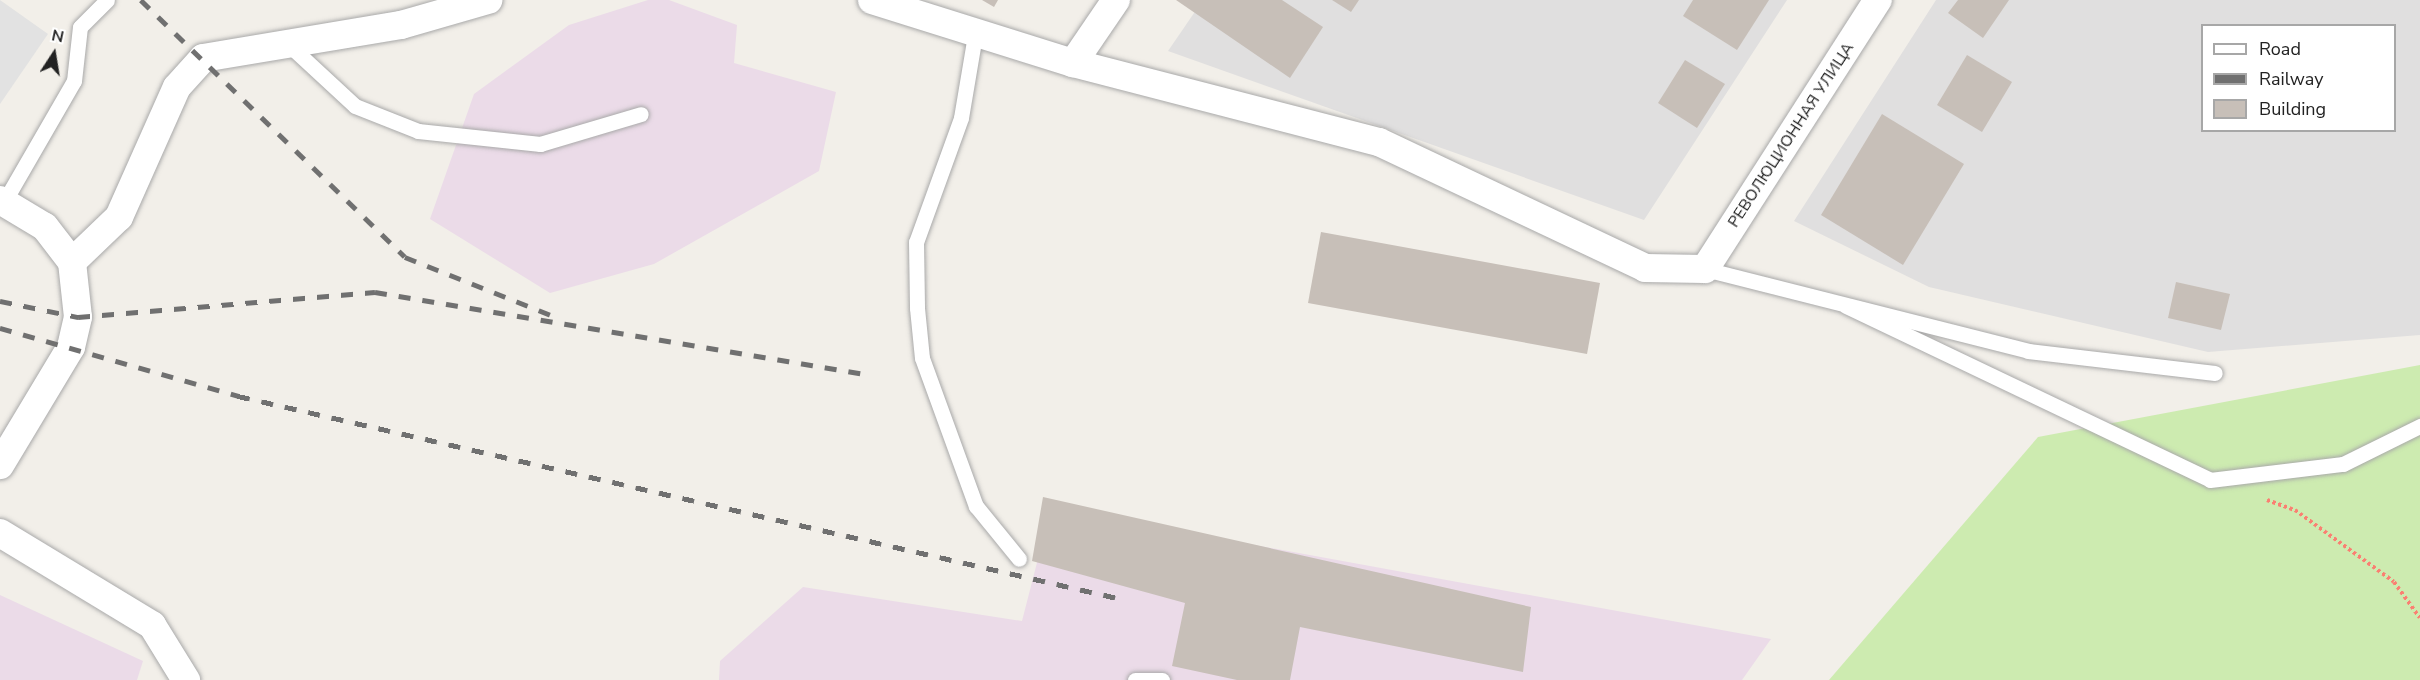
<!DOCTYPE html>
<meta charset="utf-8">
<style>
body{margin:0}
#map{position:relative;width:2420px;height:680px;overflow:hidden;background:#f2efe9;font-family:"Nunito Sans",sans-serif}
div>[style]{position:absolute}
.residential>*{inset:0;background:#e0dfdf}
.industrial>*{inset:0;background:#ebdbe8}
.grass>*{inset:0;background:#cdebb0}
.parking>*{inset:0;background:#e2e2e2}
.building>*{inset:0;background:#c7bfb8}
.path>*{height:4px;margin-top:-2px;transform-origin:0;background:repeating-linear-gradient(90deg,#fa8072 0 3px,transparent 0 6px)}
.roads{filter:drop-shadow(0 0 2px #a9a9a9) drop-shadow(0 0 2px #a9a9a9)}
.lane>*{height:15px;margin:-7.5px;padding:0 7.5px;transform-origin:7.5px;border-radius:7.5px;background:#fff}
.street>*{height:28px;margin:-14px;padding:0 14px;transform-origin:14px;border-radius:14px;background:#fff}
.rail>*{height:4.5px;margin-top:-2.25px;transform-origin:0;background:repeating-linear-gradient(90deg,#707070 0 12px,transparent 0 24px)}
span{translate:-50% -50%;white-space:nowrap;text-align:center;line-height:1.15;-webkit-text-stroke:4.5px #fff;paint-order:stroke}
.street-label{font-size:16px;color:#222}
.legend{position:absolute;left:2201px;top:24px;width:195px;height:108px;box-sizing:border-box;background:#fff;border:2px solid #a7a7a7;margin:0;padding:8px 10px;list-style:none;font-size:18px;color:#222}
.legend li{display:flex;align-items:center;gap:12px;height:30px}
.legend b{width:30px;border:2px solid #a7a7a7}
.north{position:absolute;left:24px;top:24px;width:60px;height:60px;-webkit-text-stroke:4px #fff;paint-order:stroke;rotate:12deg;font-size:16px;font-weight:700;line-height:24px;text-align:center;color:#222}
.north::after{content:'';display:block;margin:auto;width:21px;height:27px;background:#222;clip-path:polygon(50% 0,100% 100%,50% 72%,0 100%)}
</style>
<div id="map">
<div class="residential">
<i style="clip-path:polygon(1203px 0,1787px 0,1644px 220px,1168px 51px)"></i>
<i style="clip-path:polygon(evenodd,1936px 0,2420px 0,2420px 335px,2208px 352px,1929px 287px,1794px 221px,1936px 0,2202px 26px,2394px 26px,2394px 130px,2202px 130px,2202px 26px)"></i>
</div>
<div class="industrial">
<i style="clip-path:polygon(648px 0,669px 0,737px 25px,734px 63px,836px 92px,819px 171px,654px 264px,550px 293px,430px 219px,474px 94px,569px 25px)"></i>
<i style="clip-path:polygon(1051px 508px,1771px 639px,1742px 680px,719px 680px,720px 661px,803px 587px,1022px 621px)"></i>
<i style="clip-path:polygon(0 595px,143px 661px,137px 680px,0 680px)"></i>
</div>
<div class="grass">
<i style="clip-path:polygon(2420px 365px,2420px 680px,1829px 680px,2038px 437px)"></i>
</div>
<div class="parking">
<i style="clip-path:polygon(0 0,48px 34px,0 104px)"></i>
</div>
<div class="building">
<i style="clip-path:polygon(982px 0,998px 0,994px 7px)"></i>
<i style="clip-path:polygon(1176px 0,1282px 0,1323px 27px,1290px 78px)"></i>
<i style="clip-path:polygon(1332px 0,1359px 0,1351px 12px)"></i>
<i style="clip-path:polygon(1693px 0,1769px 0,1737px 50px,1683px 16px)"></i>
<i style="clip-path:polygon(1958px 0,2009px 0,1983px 38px,1948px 13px)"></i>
<i style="clip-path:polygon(1967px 55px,2012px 82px,1982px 132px,1937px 105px)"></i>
<i style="clip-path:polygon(1685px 60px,1725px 84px,1697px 128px,1658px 103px)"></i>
<i style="clip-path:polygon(1882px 114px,1964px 164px,1903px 265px,1821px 215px)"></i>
<i style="clip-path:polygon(1321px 232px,1600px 283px,1587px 354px,1308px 303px)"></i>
<i style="clip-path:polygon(2176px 282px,2230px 294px,2221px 330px,2168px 318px)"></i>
<i style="clip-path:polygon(1043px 497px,1531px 607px,1523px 672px,1300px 627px,1290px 680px,1237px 680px,1172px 666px,1185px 603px,1032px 561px)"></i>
</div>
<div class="path">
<i style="left:2267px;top:500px;width:30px;rotate:20deg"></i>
<i style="left:2295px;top:510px;width:122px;rotate:36deg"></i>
<i style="left:2394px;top:582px;width:44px;rotate:54.2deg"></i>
</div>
<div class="roads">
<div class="lane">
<i style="left:975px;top:35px;width:84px;rotate:99.6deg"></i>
<i style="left:961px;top:118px;width:132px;rotate:109.9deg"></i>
<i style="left:916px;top:242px;width:66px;rotate:89.1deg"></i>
<i style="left:917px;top:308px;width:50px;rotate:84.3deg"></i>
<i style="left:922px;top:358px;width:158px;rotate:70deg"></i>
<i style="left:976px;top:506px;width:68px;rotate:50.9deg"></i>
<i style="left:288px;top:44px;width:91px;rotate:42.8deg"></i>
<i style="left:355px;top:106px;width:68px;rotate:21.6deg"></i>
<i style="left:418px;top:131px;width:123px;rotate:6.1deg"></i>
<i style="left:540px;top:144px;width:105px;rotate:-16.5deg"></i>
<i style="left:4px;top:202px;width:140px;rotate:-60deg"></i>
<i style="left:74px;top:81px;width:54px;rotate:-83.7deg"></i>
<i style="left:80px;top:27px;width:38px;rotate:-45deg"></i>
<i style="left:1705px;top:269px;width:333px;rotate:14.2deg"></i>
<i style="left:2028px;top:351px;width:188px;rotate:6.7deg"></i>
<i style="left:1846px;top:306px;width:403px;rotate:25.5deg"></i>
<i style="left:2210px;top:480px;width:134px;rotate:-6.9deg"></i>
<i style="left:2343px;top:464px;width:86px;rotate:-26.3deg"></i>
<i style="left:1135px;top:680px;width:27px"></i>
</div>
<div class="street">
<i style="left:872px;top:0;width:211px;rotate:17.4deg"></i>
<i style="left:1073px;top:63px;width:316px;rotate:14.5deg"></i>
<i style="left:1379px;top:142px;width:294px;rotate:25.3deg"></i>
<i style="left:1645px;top:268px;width:60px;rotate:1deg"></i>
<i style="left:1705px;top:269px;width:320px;rotate:-57.3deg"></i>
<i style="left:1073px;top:63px;width:76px;rotate:-55.7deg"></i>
<i style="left:0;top:200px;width:52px;rotate:31deg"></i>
<i style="left:45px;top:227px;width:44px;rotate:52.4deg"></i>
<i style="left:72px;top:262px;width:55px;rotate:83.8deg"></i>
<i style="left:78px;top:317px;width:31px;rotate:103deg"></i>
<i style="left:71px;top:347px;width:138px;rotate:121deg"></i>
<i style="left:72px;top:262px;width:65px;rotate:-43.8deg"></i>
<i style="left:119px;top:217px;width:142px;rotate:-66deg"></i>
<i style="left:177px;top:87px;width:39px;rotate:-48deg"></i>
<i style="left:203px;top:58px;width:201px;rotate:-9.5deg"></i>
<i style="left:401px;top:25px;width:91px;rotate:-16deg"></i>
<i style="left:0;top:533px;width:178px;rotate:31.2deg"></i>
<i style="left:152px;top:625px;width:65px;rotate:58.3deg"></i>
</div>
</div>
<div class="rail">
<i style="left:141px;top:0;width:368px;rotate:44.2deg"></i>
<i style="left:405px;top:257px;width:157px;rotate:21.7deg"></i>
<i style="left:0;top:301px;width:80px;rotate:11.6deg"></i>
<i style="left:78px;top:317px;width:298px;rotate:-4.8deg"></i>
<i style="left:375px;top:292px;width:495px;rotate:9.5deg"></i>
<i style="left:0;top:328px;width:248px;rotate:15.9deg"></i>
<i style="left:238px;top:396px;width:902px;rotate:12.94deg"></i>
</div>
<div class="street-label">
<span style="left:1791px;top:135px;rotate:-57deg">РЕВОЛЮЦИОННАЯ УЛИЦА</span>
</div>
<ul class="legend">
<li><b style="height:8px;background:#fff"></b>Road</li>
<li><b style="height:8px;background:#707070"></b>Railway</li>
<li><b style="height:16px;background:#c7bfb8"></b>Building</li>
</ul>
<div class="north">N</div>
</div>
